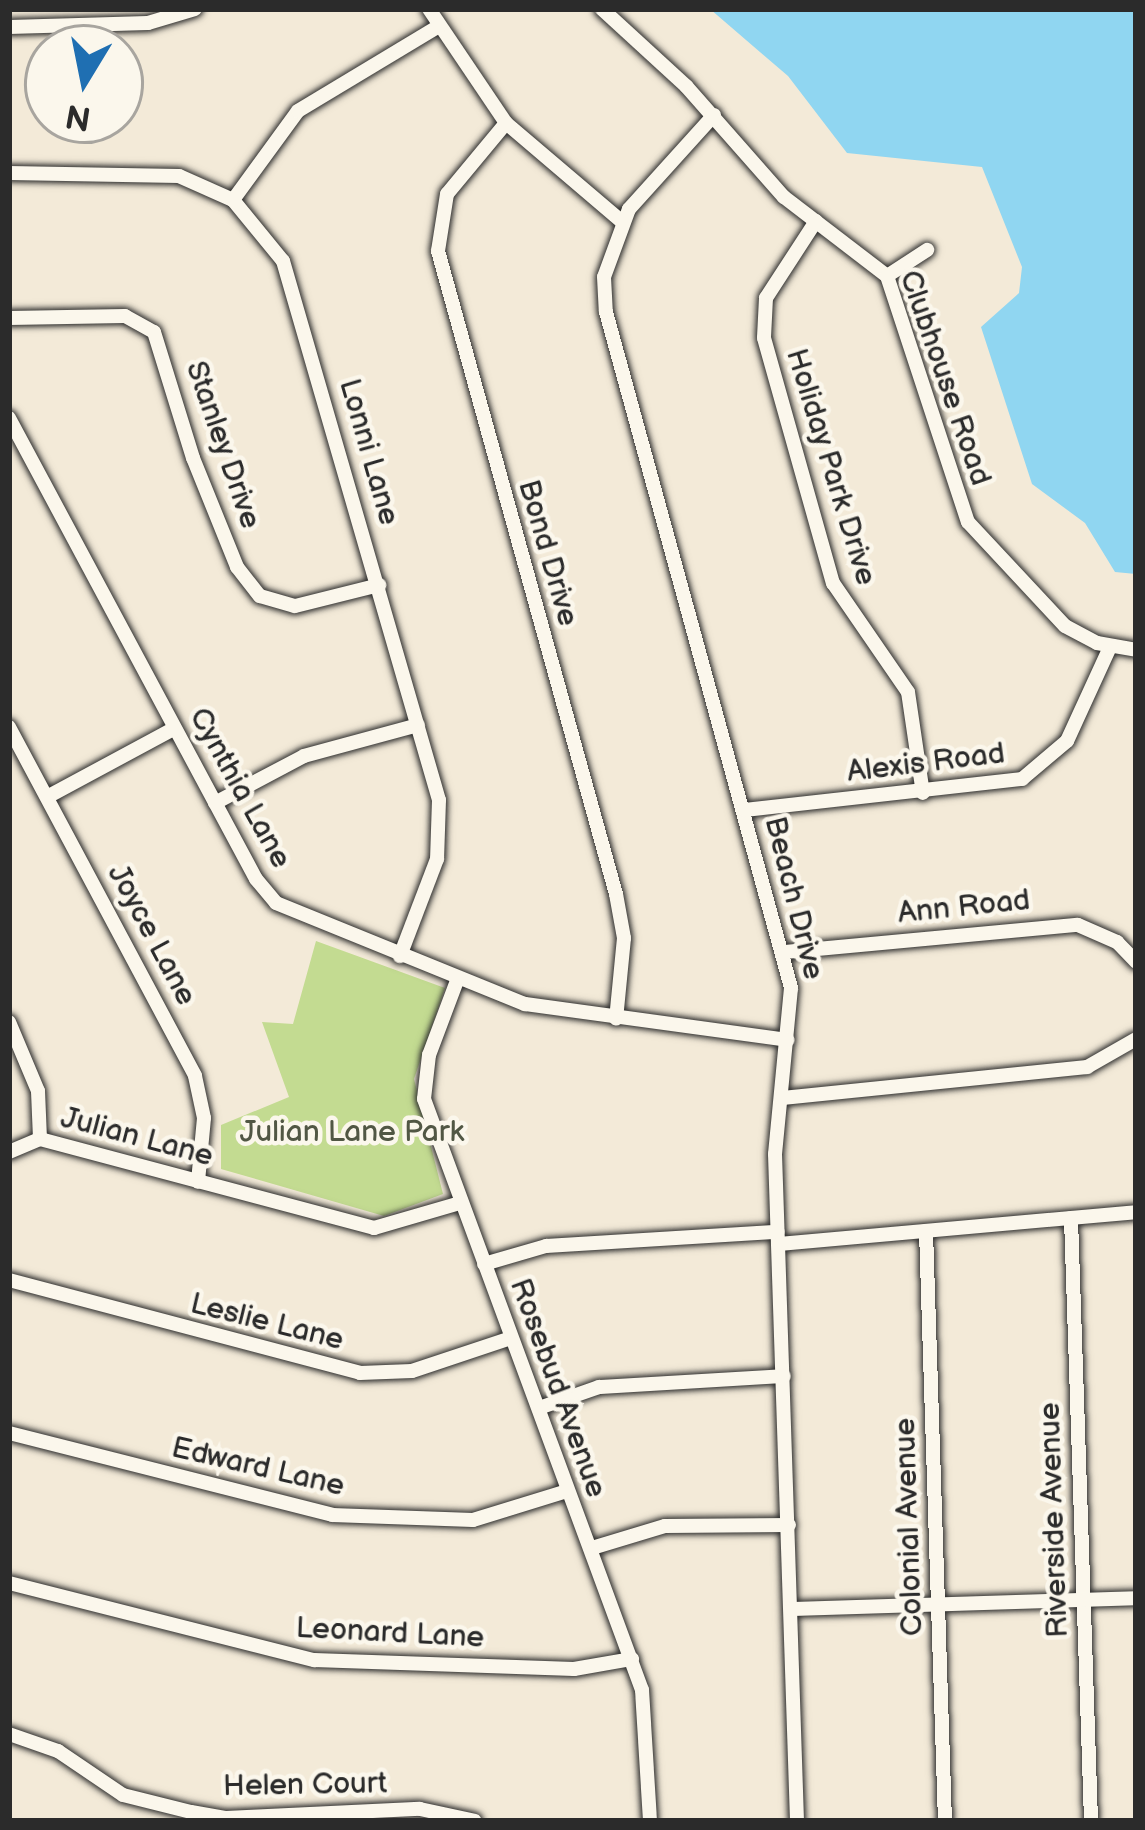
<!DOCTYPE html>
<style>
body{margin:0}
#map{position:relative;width:1145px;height:1830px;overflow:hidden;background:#f3ead8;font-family:"Balsamiq Sans",sans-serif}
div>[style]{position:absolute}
.green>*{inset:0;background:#c3db91}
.water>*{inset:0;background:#90d6f1}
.roads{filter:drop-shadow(0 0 3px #2b2b2b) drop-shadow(0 0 3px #2b2b2b)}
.minor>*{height:14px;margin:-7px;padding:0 7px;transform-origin:7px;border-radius:7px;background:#fbf7ec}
span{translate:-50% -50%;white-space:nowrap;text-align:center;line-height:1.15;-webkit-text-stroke:9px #fbf7ec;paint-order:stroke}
.street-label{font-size:30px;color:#2b2b2b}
.park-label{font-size:30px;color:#515744}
.frame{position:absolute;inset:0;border:12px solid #2b2b2b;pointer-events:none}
.north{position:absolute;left:24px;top:24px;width:120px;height:120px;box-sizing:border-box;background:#fbf7ec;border:3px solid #a8a59f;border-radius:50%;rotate:190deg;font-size:33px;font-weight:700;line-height:48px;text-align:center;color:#2b2b2b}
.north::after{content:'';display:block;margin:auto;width:42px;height:54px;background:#1f6fb2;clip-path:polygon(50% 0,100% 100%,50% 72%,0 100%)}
</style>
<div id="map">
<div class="green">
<i style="clip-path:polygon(316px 941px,445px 988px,414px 1079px,443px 1194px,384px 1216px,221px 1169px,221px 1125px,289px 1097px,262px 1022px,293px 1024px)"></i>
</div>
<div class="water">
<i style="clip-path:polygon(710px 9px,1136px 9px,1136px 574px,1115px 572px,1085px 523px,1032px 484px,981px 327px,1019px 293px,1022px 267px,982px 167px,847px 153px,788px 76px)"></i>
</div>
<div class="roads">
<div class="minor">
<i style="left:429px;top:9px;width:138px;rotate:56deg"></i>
<i style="left:506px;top:123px;width:151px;rotate:40.4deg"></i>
<i style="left:602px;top:9px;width:114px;rotate:42.5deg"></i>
<i style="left:686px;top:86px;width:148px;rotate:48.6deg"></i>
<i style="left:784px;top:197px;width:130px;rotate:37.5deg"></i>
<i style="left:887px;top:276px;width:259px;rotate:71.8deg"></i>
<i style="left:968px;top:522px;width:142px;rotate:47deg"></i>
<i style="left:1065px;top:626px;width:36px;rotate:28deg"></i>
<i style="left:1097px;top:643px;width:40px;rotate:10deg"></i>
<i style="left:9px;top:27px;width:139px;rotate:-1.6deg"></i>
<i style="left:148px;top:23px;width:49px;rotate:-16.6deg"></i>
<i style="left:714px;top:115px;width:127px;rotate:132.1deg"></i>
<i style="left:629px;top:209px;width:72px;rotate:110.2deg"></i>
<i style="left:604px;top:277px;width:35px;rotate:87deg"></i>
<i style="left:606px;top:312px;width:701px;rotate:74.69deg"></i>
<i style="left:791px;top:988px;width:167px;rotate:95.5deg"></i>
<i style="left:775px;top:1154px;width:667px;rotate:88.11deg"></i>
<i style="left:506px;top:123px;width:92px;rotate:129.7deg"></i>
<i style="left:447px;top:194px;width:58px;rotate:99deg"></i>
<i style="left:438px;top:251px;width:667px;rotate:74.53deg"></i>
<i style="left:616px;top:894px;width:45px;rotate:79.7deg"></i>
<i style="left:624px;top:938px;width:81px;rotate:95.6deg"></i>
<i style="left:9px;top:173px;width:170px;rotate:1deg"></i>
<i style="left:179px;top:176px;width:59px;rotate:24deg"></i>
<i style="left:233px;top:200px;width:79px;rotate:50.7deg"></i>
<i style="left:283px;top:261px;width:561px;rotate:73.86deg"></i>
<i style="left:439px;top:800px;width:59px;rotate:91.9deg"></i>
<i style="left:437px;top:859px;width:104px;rotate:110.9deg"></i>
<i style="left:233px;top:200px;width:110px;rotate:-53.9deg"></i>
<i style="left:298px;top:111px;width:165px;rotate:-31.1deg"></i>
<i style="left:816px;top:221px;width:92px;rotate:123deg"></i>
<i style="left:766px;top:298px;width:40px;rotate:92.9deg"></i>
<i style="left:764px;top:338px;width:255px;rotate:74.3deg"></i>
<i style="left:833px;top:583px;width:132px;rotate:55.5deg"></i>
<i style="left:908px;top:692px;width:102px;rotate:81.6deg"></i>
<i style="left:887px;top:276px;width:48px;rotate:-33deg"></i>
<i style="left:9px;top:318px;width:116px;rotate:-1deg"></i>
<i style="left:125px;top:316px;width:33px;rotate:29deg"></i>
<i style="left:154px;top:332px;width:132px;rotate:72.8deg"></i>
<i style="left:193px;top:458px;width:118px;rotate:68deg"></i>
<i style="left:237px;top:567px;width:37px;rotate:52deg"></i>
<i style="left:260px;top:596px;width:36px;rotate:16deg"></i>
<i style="left:295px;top:606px;width:87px;rotate:-14deg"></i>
<i style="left:9px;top:418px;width:523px;rotate:61.82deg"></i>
<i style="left:256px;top:879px;width:31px;rotate:50deg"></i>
<i style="left:276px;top:903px;width:269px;rotate:22.1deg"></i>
<i style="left:525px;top:1004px;width:265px;rotate:7.8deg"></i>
<i style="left:9px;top:727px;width:395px;rotate:61.9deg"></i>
<i style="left:195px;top:1076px;width:43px;rotate:77.9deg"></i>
<i style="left:204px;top:1118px;width:64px;rotate:95.4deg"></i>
<i style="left:47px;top:797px;width:145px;rotate:-28.3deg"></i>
<i style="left:215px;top:803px;width:101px;rotate:-27.8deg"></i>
<i style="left:304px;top:756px;width:118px;rotate:-15.2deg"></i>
<i style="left:745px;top:810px;width:279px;rotate:-6.4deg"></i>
<i style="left:1022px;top:779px;width:59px;rotate:-40.2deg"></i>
<i style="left:1067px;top:741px;width:103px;rotate:-65.4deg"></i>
<i style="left:785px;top:952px;width:294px;rotate:-5.3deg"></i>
<i style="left:1078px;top:925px;width:43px;rotate:23.6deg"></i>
<i style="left:1117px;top:942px;width:28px;rotate:46deg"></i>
<i style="left:458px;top:978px;width:82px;rotate:110.6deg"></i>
<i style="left:429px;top:1055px;width:44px;rotate:96.5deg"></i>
<i style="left:424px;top:1099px;width:630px;rotate:69.75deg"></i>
<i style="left:642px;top:1690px;width:131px;rotate:86.5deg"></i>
<i style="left:9px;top:1022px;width:75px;rotate:67.2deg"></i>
<i style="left:38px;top:1091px;width:48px;rotate:87.6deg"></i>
<i style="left:782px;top:1098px;width:307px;rotate:-5.8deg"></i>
<i style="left:1087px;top:1067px;width:56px;rotate:-29.7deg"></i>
<i style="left:9px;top:1152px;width:34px;rotate:-23deg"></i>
<i style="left:40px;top:1139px;width:346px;rotate:14.9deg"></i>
<i style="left:374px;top:1228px;width:90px;rotate:-16.2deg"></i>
<i style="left:1071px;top:1218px;width:603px;rotate:88.1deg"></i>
<i style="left:926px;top:1231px;width:590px;rotate:88.16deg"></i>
<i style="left:779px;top:1244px;width:358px;rotate:-5.1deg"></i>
<i style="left:484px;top:1264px;width:65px;rotate:-16.2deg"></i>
<i style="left:546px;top:1246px;width:232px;rotate:-3.5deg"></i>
<i style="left:9px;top:1280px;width:363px;rotate:14.8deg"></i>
<i style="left:360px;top:1373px;width:52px;rotate:-2.2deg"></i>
<i style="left:412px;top:1371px;width:104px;rotate:-18.4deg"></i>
<i style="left:539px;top:1408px;width:64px;rotate:-19.3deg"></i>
<i style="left:599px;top:1387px;width:185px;rotate:-3.4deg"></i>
<i style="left:9px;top:1433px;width:333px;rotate:14.2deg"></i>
<i style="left:332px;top:1515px;width:141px;rotate:2deg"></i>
<i style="left:473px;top:1520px;width:98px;rotate:-17.1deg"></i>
<i style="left:592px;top:1548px;width:76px;rotate:-16.8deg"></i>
<i style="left:665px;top:1526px;width:124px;rotate:-0.5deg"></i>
<i style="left:9px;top:1583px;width:315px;rotate:14.2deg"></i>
<i style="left:314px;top:1660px;width:260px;rotate:2deg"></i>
<i style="left:574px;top:1669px;width:59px;rotate:-9.8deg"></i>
<i style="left:792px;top:1609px;width:344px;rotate:-1.8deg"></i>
<i style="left:9px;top:1734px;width:52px;rotate:19.1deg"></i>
<i style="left:58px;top:1751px;width:78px;rotate:34.1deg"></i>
<i style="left:123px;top:1795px;width:70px;rotate:14deg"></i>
<i style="left:191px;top:1812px;width:36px;rotate:10deg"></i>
<i style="left:226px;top:1818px;width:194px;rotate:-2.7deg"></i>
<i style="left:420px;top:1809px;width:56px;rotate:12.3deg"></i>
</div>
</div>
<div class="street-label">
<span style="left:945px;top:378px;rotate:71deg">Clubhouse Road</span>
<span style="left:223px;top:445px;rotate:71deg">Stanley Drive</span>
<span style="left:369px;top:452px;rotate:74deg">Lonni Lane</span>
<span style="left:831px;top:467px;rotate:73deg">Holiday Park Drive</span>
<span style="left:548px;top:553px;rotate:74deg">Bond Drive</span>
<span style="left:926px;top:763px;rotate:-7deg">Alexis Road</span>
<span style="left:240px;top:788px;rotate:61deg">Cynthia Lane</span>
<span style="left:794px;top:898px;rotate:76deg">Beach Drive</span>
<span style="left:964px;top:907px;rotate:-6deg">Ann Road</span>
<span style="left:152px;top:935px;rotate:62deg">Joyce Lane</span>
<span style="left:137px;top:1137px;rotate:15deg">Julian Lane</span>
<span style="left:267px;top:1322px;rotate:14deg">Leslie Lane</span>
<span style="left:558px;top:1388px;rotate:70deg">Rosebud Avenue</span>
<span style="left:258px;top:1467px;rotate:13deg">Edward Lane</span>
<span style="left:1054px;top:1520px;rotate:-92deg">Riverside Avenue</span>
<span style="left:909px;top:1527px;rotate:-92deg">Colonial Avenue</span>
<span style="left:390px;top:1633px;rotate:3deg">Leonard Lane</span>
<span style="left:305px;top:1785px;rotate:-1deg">Helen Court</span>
</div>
<div class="park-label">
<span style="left:352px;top:1132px">Julian Lane Park</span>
</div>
<div class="frame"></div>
<div class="north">N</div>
</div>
